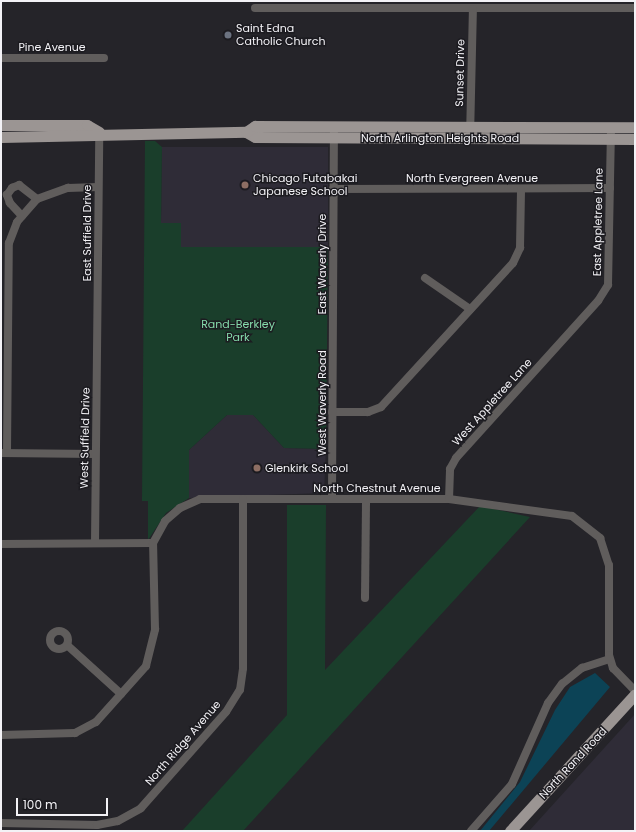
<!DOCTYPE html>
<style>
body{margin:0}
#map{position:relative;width:636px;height:832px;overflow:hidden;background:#252429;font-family:Poppins,sans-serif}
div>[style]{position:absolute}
.built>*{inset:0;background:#2f2c37}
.green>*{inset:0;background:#1a3e2b}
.water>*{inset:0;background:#0c4356}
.minor>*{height:8px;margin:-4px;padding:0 4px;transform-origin:4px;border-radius:4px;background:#605d5c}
.minor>.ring{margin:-4px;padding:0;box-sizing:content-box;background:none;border:8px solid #605d5c;border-radius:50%}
.major>*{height:11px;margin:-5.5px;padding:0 5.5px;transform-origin:5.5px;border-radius:5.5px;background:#9b9593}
.dots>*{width:11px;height:11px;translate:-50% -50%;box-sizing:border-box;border:2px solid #1c1b20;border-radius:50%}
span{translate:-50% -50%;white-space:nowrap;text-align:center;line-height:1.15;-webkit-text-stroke:3px #1c1b20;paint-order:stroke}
.poi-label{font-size:11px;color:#f3f2f6}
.left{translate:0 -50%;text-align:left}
.street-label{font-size:11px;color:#f3f2f6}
.park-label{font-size:11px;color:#85dbab}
.frame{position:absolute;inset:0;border:2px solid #f3f2f6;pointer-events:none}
.scale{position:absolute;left:16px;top:798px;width:92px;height:18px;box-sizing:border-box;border:2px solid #f3f2f6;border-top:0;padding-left:5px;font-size:12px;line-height:14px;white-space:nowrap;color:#f3f2f6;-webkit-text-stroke:3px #1c1b20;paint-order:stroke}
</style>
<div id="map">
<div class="built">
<i style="clip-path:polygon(162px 147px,328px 147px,328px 247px,181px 247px,161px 223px)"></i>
<i style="clip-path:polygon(227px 415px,253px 415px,284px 448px,326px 449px,324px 493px,189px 498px,189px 450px)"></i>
<i style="clip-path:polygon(635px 714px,635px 831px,529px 831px)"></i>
</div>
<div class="green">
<i style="clip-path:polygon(145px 141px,155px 141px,162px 147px,161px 223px,181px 223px,181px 247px,328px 247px,326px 449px,284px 448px,253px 415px,227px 415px,189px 450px,189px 498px,166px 513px,148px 540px,148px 501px,142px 501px)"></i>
<i style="clip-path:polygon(287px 505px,326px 505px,325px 670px,480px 506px,530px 517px,243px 831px,182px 831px,287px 715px)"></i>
</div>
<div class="water">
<i style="clip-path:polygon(595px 673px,610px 687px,489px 831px,480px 831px,520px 782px,555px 710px,570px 687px)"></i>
</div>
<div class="minor">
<i style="left:255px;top:8px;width:380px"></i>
<i style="left:1px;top:58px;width:103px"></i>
<i style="left:470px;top:138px;width:129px;rotate:-88.7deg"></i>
<i style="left:333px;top:189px;width:277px;rotate:-0.2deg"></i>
<i style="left:22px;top:216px;width:18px;rotate:-133deg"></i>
<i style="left:10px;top:203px;width:9px;rotate:-111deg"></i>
<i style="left:7px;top:195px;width:9px;rotate:-54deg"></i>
<i style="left:12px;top:188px;width:8px;rotate:-23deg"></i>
<i style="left:19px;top:185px;width:23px;rotate:38deg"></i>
<i style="left:425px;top:278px;width:55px;rotate:34.6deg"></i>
<i style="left:332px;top:412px;width:36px"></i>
<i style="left:368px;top:412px;width:14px;rotate:-21deg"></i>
<i style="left:381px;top:407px;width:195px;rotate:-47.5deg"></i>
<i style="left:513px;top:263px;width:17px;rotate:-65deg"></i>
<i style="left:520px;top:248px;width:58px;rotate:-89deg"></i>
<i style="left:7px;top:452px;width:209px;rotate:-89.5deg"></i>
<i style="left:9px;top:243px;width:22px;rotate:-69deg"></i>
<i style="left:17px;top:222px;width:30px;rotate:-49deg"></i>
<i style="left:37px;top:199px;width:33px;rotate:-20deg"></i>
<i style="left:68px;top:188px;width:30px;rotate:-2deg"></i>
<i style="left:1px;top:453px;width:94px;rotate:0.6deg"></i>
<i style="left:332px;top:499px;width:367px;rotate:-89.7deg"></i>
<i style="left:449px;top:499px;width:30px;rotate:-88deg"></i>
<i style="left:450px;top:469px;width:13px;rotate:-61deg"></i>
<i style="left:456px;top:458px;width:212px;rotate:-47.9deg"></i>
<i style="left:598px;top:301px;width:19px;rotate:-58deg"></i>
<i style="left:608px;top:285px;width:158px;rotate:-88.9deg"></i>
<i style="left:95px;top:543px;width:411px;rotate:-89.4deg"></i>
<i style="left:1px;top:544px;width:152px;rotate:-0.4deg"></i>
<i style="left:153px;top:543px;width:25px;rotate:-61deg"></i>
<i style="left:165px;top:521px;width:20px;rotate:-41deg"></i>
<i style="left:180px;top:508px;width:22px;rotate:-24deg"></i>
<i style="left:200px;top:499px;width:249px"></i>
<i style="left:449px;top:499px;width:124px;rotate:7.9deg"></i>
<i style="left:572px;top:516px;width:36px;rotate:38deg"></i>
<i style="left:600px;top:538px;width:28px;rotate:72deg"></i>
<i style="left:609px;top:565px;width:90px;rotate:90deg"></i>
<i style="left:609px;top:655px;width:14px;rotate:73deg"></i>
<i style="left:613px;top:668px;width:32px;rotate:46deg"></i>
<i style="left:365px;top:598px;width:97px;rotate:-89.4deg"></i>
<i class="ring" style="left:50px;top:631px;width:10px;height:10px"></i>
<i style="left:67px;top:645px;width:73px;rotate:42.2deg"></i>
<i style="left:1px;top:735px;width:74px;rotate:-1.5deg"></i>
<i style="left:75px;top:733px;width:24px;rotate:-28deg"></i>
<i style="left:96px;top:722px;width:75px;rotate:-48.2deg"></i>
<i style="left:146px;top:666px;width:38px;rotate:-76deg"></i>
<i style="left:155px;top:629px;width:86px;rotate:-91.3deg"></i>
<i style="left:1px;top:823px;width:96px;rotate:1.2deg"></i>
<i style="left:97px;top:825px;width:21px;rotate:-11deg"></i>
<i style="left:118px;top:821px;width:26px;rotate:-29deg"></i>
<i style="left:141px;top:808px;width:128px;rotate:-48.5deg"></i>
<i style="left:226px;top:712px;width:26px;rotate:-58deg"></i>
<i style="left:240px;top:690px;width:22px;rotate:-82deg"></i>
<i style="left:243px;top:668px;width:169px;rotate:-90deg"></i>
<i style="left:471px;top:831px;width:62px;rotate:-48.9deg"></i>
<i style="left:512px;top:784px;width:89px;rotate:-66deg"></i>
<i style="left:548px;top:703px;width:24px;rotate:-54deg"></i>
<i style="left:562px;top:684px;width:26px;rotate:-39deg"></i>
<i style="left:582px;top:668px;width:29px;rotate:-18deg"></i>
</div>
<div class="major">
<i style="left:1px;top:125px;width:86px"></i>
<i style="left:87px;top:125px;width:14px;rotate:30deg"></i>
<i style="left:246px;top:132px;width:10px;rotate:29deg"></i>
<i style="left:255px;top:137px;width:380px;rotate:0.3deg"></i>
<i style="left:1px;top:137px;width:245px;rotate:-1.2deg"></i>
<i style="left:246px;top:132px;width:11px;rotate:-34deg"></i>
<i style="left:255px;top:126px;width:380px;rotate:0.2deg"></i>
<i style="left:510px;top:831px;width:185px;rotate:-47.6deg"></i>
</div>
<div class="dots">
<i style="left:228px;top:35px;background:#6b7280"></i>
<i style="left:245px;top:185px;background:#8d6e63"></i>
<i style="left:257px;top:468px;background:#8d6e63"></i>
</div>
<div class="poi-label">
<span class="left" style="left:236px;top:35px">Saint Edna<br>Catholic Church</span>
<span class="left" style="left:253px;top:185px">Chicago Futabakai<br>Japanese School</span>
<span class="left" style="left:265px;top:468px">Glenkirk School</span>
</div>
<div class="street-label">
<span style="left:52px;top:47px">Pine Avenue</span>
<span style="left:460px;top:73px;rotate:-89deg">Sunset Drive</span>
<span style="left:440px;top:138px">North Arlington Heights Road</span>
<span style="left:472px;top:178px">North Evergreen Avenue</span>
<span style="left:598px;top:222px;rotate:-89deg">East Appletree Lane</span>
<span style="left:87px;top:233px;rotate:-90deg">East Suffield Drive</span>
<span style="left:322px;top:264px;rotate:-90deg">East Waverly Drive</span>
<span style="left:492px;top:402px;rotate:-48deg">West Appletree Lane</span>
<span style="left:322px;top:403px;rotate:-90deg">West Waverly Road</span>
<span style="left:85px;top:438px;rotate:-89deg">West Suffield Drive</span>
<span style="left:377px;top:488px">North Chestnut Avenue</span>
<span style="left:183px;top:743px;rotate:-49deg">North Ridge Avenue</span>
<span style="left:573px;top:763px;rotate:-47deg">North Rand Road</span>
</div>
<div class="park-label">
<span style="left:238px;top:331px">Rand-Berkley<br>Park</span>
</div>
<div class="frame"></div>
<div class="scale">100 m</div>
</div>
